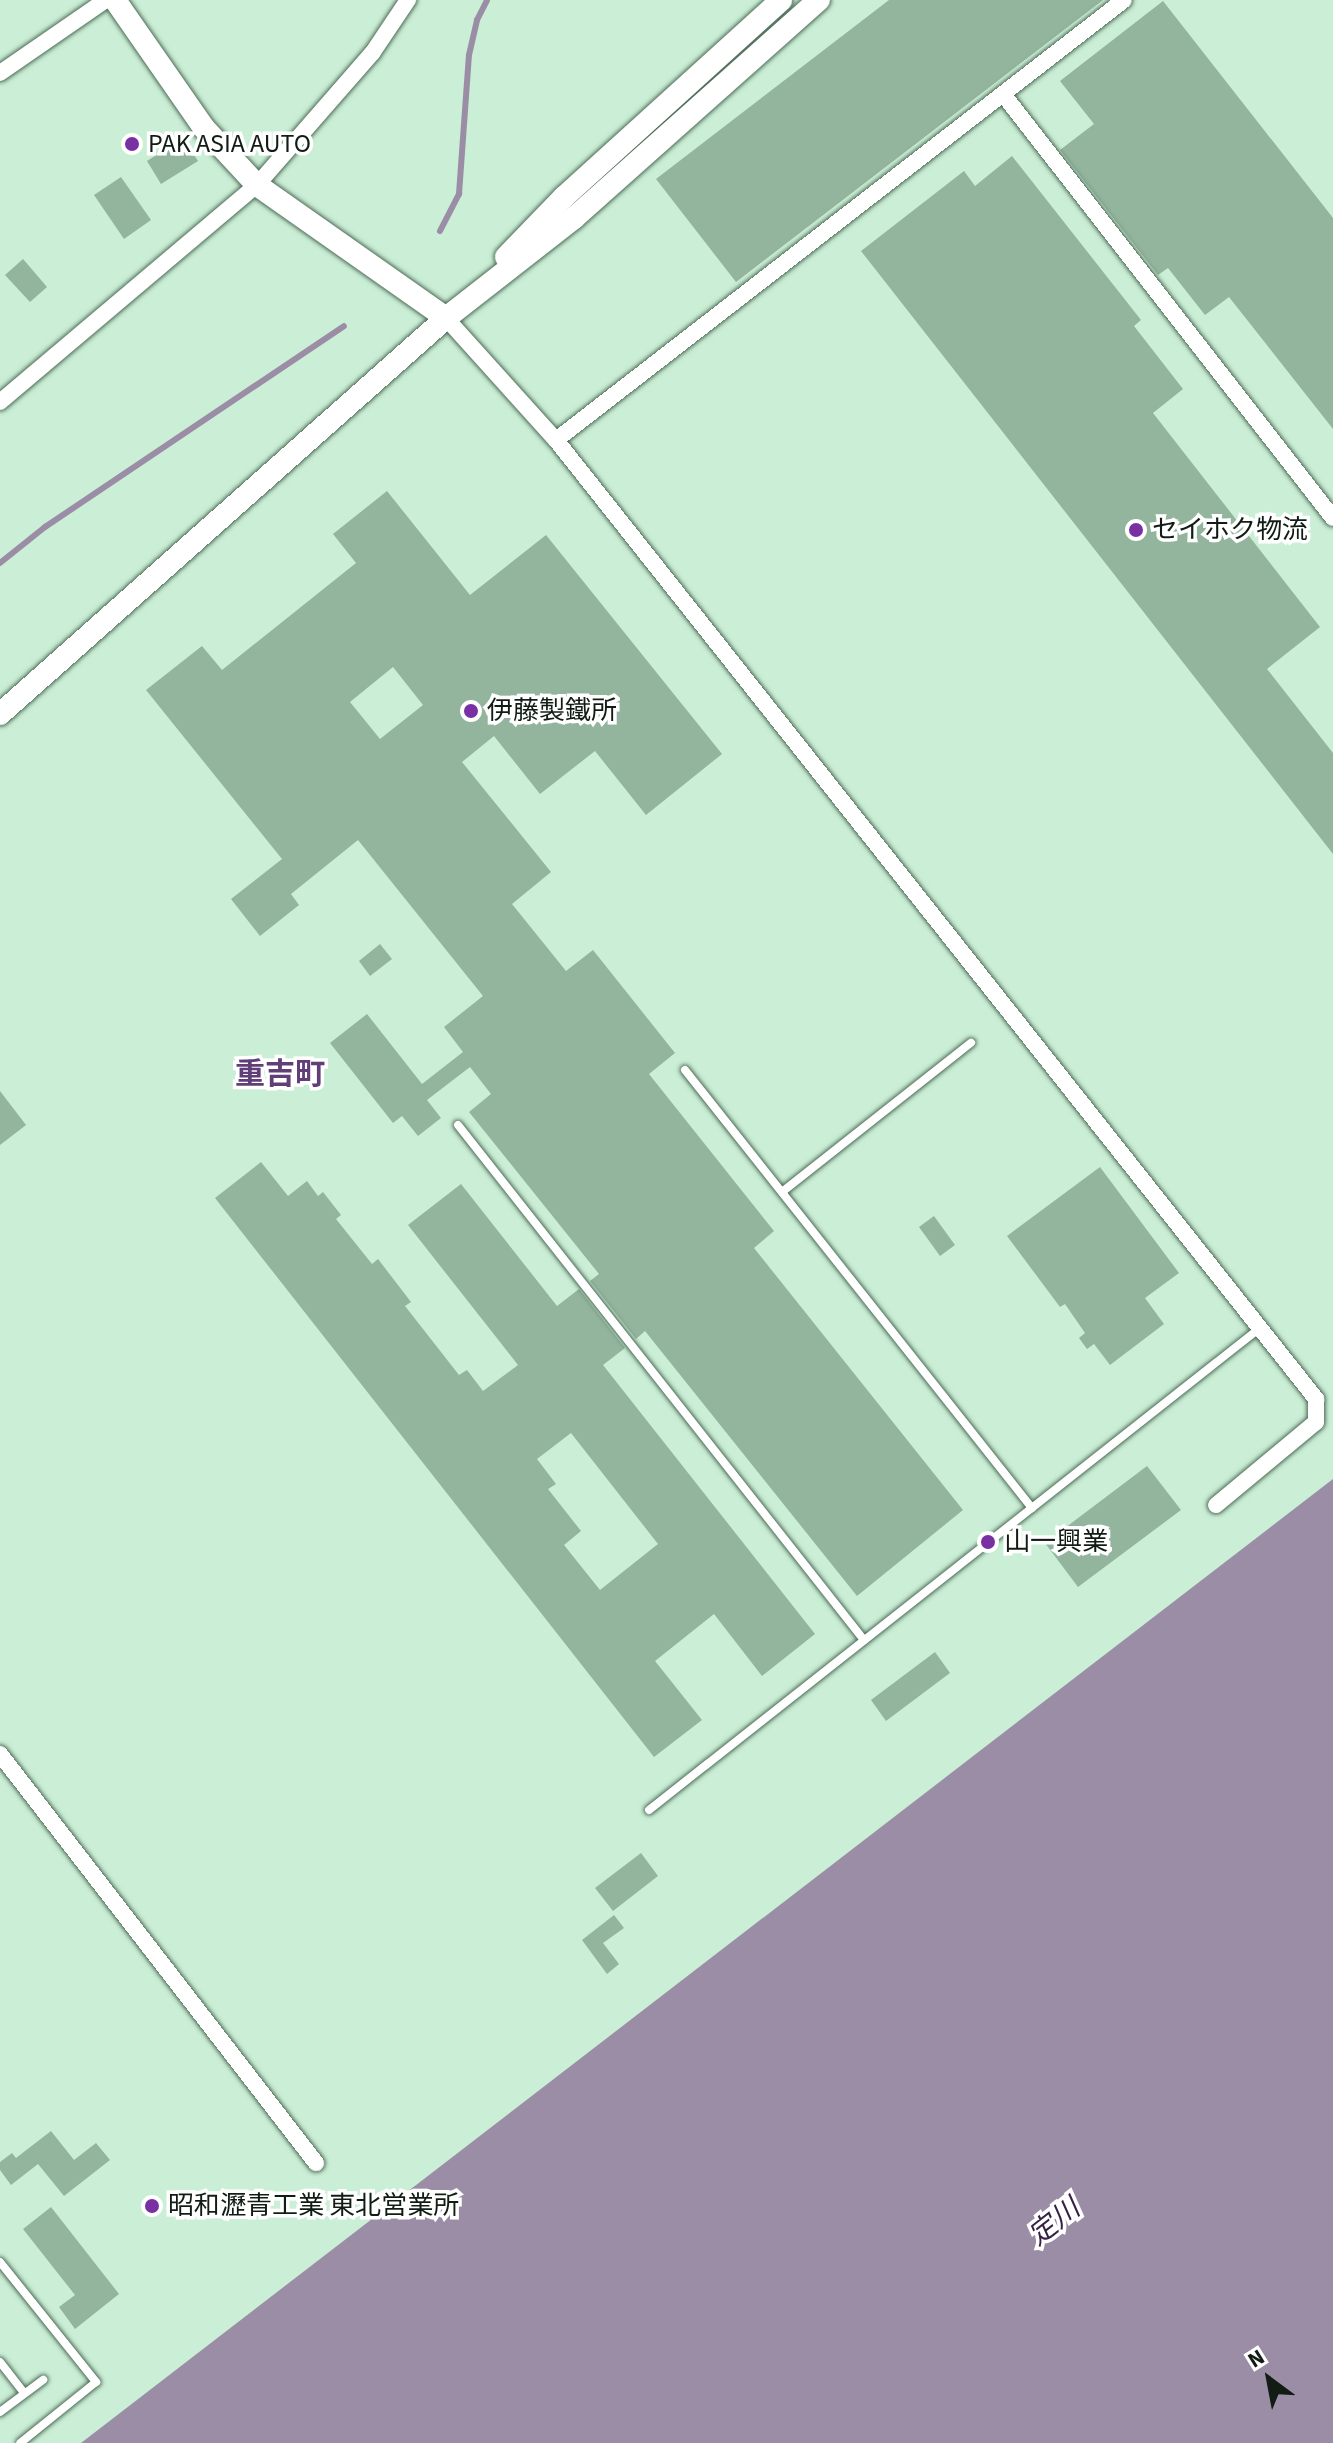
<!DOCTYPE html>
<meta charset="utf-8">
<style>
body{margin:0}
#map{position:relative;width:1333px;height:2443px;overflow:hidden;background:#cbeed6;font-family:"Source Sans 3","Noto Sans JP",sans-serif}
div>[style]{position:absolute}
.water>*{inset:0;background:#9b8da6}
.stream>*{height:6px;margin:-3px;padding:0 3px;transform-origin:3px;border-radius:3px;background:#9b8da6}
.building>*{inset:0;background:#93b49d}
.roads{filter:drop-shadow(0 0 2px #4c6b56) drop-shadow(0 0 2px #4c6b56)}
.lane>*{height:8px;margin:-4px;padding:0 4px;transform-origin:4px;border-radius:4px;background:#fff}
.street>*{height:16px;margin:-8px;padding:0 8px;transform-origin:8px;border-radius:8px;background:#fff}
.secondary>*{height:22px;margin:-11px;padding:0 11px;transform-origin:11px;border-radius:11px;background:#fff}
.dots>*{width:22px;height:22px;translate:-50% -50%;box-sizing:border-box;border:4px solid #fff;border-radius:50%}
span{translate:-50% -50%;white-space:nowrap;text-align:center;line-height:1.15;-webkit-text-stroke:7px #fff;paint-order:stroke}
.poi-label{font-size:26px;color:#101c14}
.left{translate:0 -50%;text-align:left}
.water-label{font-size:28px;color:#351f44;font-style:italic}
.quarter-label{font-size:30px;color:#603e78;font-weight:700}
.north{position:absolute;left:1229px;top:2339px;width:80px;height:80px;-webkit-text-stroke:6px #fff;paint-order:stroke;rotate:328deg;font-size:22px;font-weight:700;line-height:32px;text-align:center;color:#101c14}
.north::after{content:'';display:block;margin:auto;width:28px;height:36px;background:#101c14;clip-path:polygon(50% 0,100% 100%,50% 72%,0 100%)}
</style>
<div id="map">
<div class="water">
<i style="clip-path:polygon(1333px 1479px,1333px 2443px,81px 2443px)"></i>
</div>
<div class="stream">
<i style="left:440px;top:231px;width:42px;rotate:-62.8deg"></i>
<i style="left:459px;top:194px;width:139px;rotate:-85.9deg"></i>
<i style="left:469px;top:55px;width:36px;rotate:-77deg"></i>
<i style="left:477px;top:20px;width:22px;rotate:-63deg"></i>
<i style="left:0;top:563px;width:58px;rotate:-38.7deg"></i>
<i style="left:45px;top:527px;width:360px;rotate:-33.9deg"></i>
</div>
<div class="building">
<i style="clip-path:polygon(889px 0,1103px 0,736px 282px,656px 179px)"></i>
<i style="clip-path:polygon(1163px 1px,1333px 218px,1333px 429px,1229px 297px,1205px 315px,1168px 268px,1158px 275px,1060px 150px,1094px 124px,1060px 81px)"></i>
<i style="clip-path:polygon(183px 138px,198px 161px,161px 184px,147px 161px)"></i>
<i style="clip-path:polygon(1012px 156px,1141px 320px,1134px 326px,1183px 389px,1153px 413px,1320px 627px,1267px 669px,1333px 753px,1333px 854px,861px 251px,964px 171px,975px 186px)"></i>
<i style="clip-path:polygon(121px 177px,151px 220px,124px 239px,94px 195px)"></i>
<i style="clip-path:polygon(23px 259px,47px 287px,30px 302px,5px 275px)"></i>
<i style="clip-path:polygon(evenodd,387px 491px,470px 595px,546px 535px,722px 754px,646px 815px,595px 751px,540px 794px,494px 736px,462px 762px,551px 872px,512px 904px,566px 971px,593px 950px,675px 1053px,649px 1074px,774px 1231px,754px 1248px,963px 1510px,857px 1596px,645px 1331px,636px 1339px,590px 1281px,599px 1274px,469px 1112px,491px 1094px,470px 1067px,427px 1100px,441px 1118px,418px 1136px,402px 1116px,393px 1123px,330px 1043px,367px 1014px,422px 1084px,463px 1052px,444px 1027px,483px 996px,358px 840px,291px 894px,299px 905px,260px 936px,231px 899px,282px 859px,146px 690px,202px 646px,222px 670px,356px 563px,333px 534px,387px 491px,393px 667px,423px 705px,380px 739px,350px 702px,393px 667px)"></i>
<i style="clip-path:polygon(380px 944px,392px 959px,370px 976px,359px 961px)"></i>
<i style="clip-path:polygon(0 1091px,26px 1125px,0 1145px)"></i>
<i style="clip-path:polygon(evenodd,261px 1162px,288px 1196px,307px 1181px,318px 1196px,323px 1192px,341px 1215px,336px 1219px,372px 1264px,378px 1259px,411px 1302px,405px 1306px,459px 1375px,467px 1370px,483px 1391px,518px 1365px,408px 1225px,461px 1184px,557px 1306px,579px 1289px,625px 1348px,603px 1365px,815px 1634px,762px 1676px,714px 1614px,655px 1661px,702px 1720px,654px 1757px,215px 1198px,261px 1162px,571px 1433px,658px 1544px,600px 1590px,564px 1545px,581px 1531px,548px 1489px,556px 1484px,537px 1459px,571px 1433px)"></i>
<i style="clip-path:polygon(1100px 1167px,1179px 1273px,1145px 1298px,1164px 1324px,1110px 1365px,1094px 1344px,1087px 1349px,1079px 1338px,1085px 1333px,1065px 1304px,1060px 1307px,1007px 1236px)"></i>
<i style="clip-path:polygon(934px 1216px,955px 1245px,940px 1256px,919px 1227px)"></i>
<i style="clip-path:polygon(1147px 1466px,1181px 1510px,1078px 1587px,1045px 1543px)"></i>
<i style="clip-path:polygon(935px 1652px,950px 1673px,886px 1721px,871px 1700px)"></i>
<i style="clip-path:polygon(641px 1853px,658px 1876px,613px 1911px,595px 1888px)"></i>
<i style="clip-path:polygon(614px 1915px,624px 1928px,603px 1943px,619px 1964px,607px 1974px,582px 1940px)"></i>
<i style="clip-path:polygon(51px 2131px,74px 2160px,96px 2143px,110px 2160px,64px 2196px,38px 2164px,11px 2185px,0 2170px,0 2162px,12px 2153px,16px 2158px)"></i>
<i style="clip-path:polygon(51px 2207px,119px 2294px,75px 2329px,59px 2307px,75px 2295px,23px 2229px)"></i>
</div>
<div class="roads">
<div class="lane">
<i style="left:685px;top:1070px;width:559px;rotate:51.61deg"></i>
<i style="left:458px;top:1125px;width:656px;rotate:51.75deg"></i>
<i style="left:782px;top:1192px;width:241px;rotate:-38.3deg"></i>
<i style="left:649px;top:1810px;width:778px;rotate:-38.27deg"></i>
<i style="left:0;top:2262px;width:154px;rotate:51.3deg"></i>
<i style="left:96px;top:2382px;width:97px;rotate:141.2deg"></i>
<i style="left:0;top:2362px;width:39px;rotate:52deg"></i>
<i style="left:0;top:2412px;width:54px;rotate:-36.7deg"></i>
</div>
<div class="street">
<i style="left:0;top:73px;width:129px;rotate:-34.6deg"></i>
<i style="left:1003px;top:94px;width:537px;rotate:52.11deg"></i>
<i style="left:446px;top:318px;width:164px;rotate:48deg"></i>
<i style="left:556px;top:440px;width:1224px;rotate:51.6deg"></i>
<i style="left:1316px;top:1399px;width:23px;rotate:90deg"></i>
<i style="left:1316px;top:1422px;width:130px;rotate:140.3deg"></i>
<i style="left:0;top:402px;width:336px;rotate:-40.2deg"></i>
<i style="left:257px;top:185px;width:176px;rotate:-48.9deg"></i>
<i style="left:373px;top:52px;width:63px;rotate:-56.1deg"></i>
<i style="left:556px;top:440px;width:718px;rotate:-37.76deg"></i>
<i style="left:0;top:1754px;width:517px;rotate:52.31deg"></i>
</div>
<div class="secondary">
<i style="left:115px;top:0;width:156px;rotate:55.2deg"></i>
<i style="left:204px;top:128px;width:78px;rotate:47.1deg"></i>
<i style="left:257px;top:185px;width:231px;rotate:35.1deg"></i>
<i style="left:506px;top:257px;width:83px;rotate:-46deg"></i>
<i style="left:564px;top:197px;width:293px;rotate:-42.2deg"></i>
<i style="left:0;top:714px;width:596px;rotate:-41.6deg"></i>
<i style="left:446px;top:318px;width:162px;rotate:-38deg"></i>
<i style="left:574px;top:218px;width:328px;rotate:-41.7deg"></i>
</div>
</div>
<div class="dots">
<i style="left:132px;top:144px;background:#7830a3"></i>
<i style="left:1136px;top:530px;background:#7830a3"></i>
<i style="left:471px;top:711px;background:#7830a3"></i>
<i style="left:988px;top:1542px;background:#7830a3"></i>
<i style="left:152px;top:2206px;background:#7830a3"></i>
</div>
<div class="poi-label">
<span class="left" style="left:148px;top:144px">PAK ASIA AUTO</span>
<span class="left" style="left:1152px;top:530px">セイホク物流</span>
<span class="left" style="left:487px;top:711px">伊藤製鐵所</span>
<span class="left" style="left:1004px;top:1542px">山一興業</span>
<span class="left" style="left:168px;top:2206px">昭和瀝青工業 東北営業所</span>
</div>
<div class="water-label">
<span style="left:1054px;top:2222px;rotate:-38deg">定川</span>
</div>
<div class="quarter-label">
<span style="left:280px;top:1075px">重吉町</span>
</div>
<div class="north">N</div>
</div>
